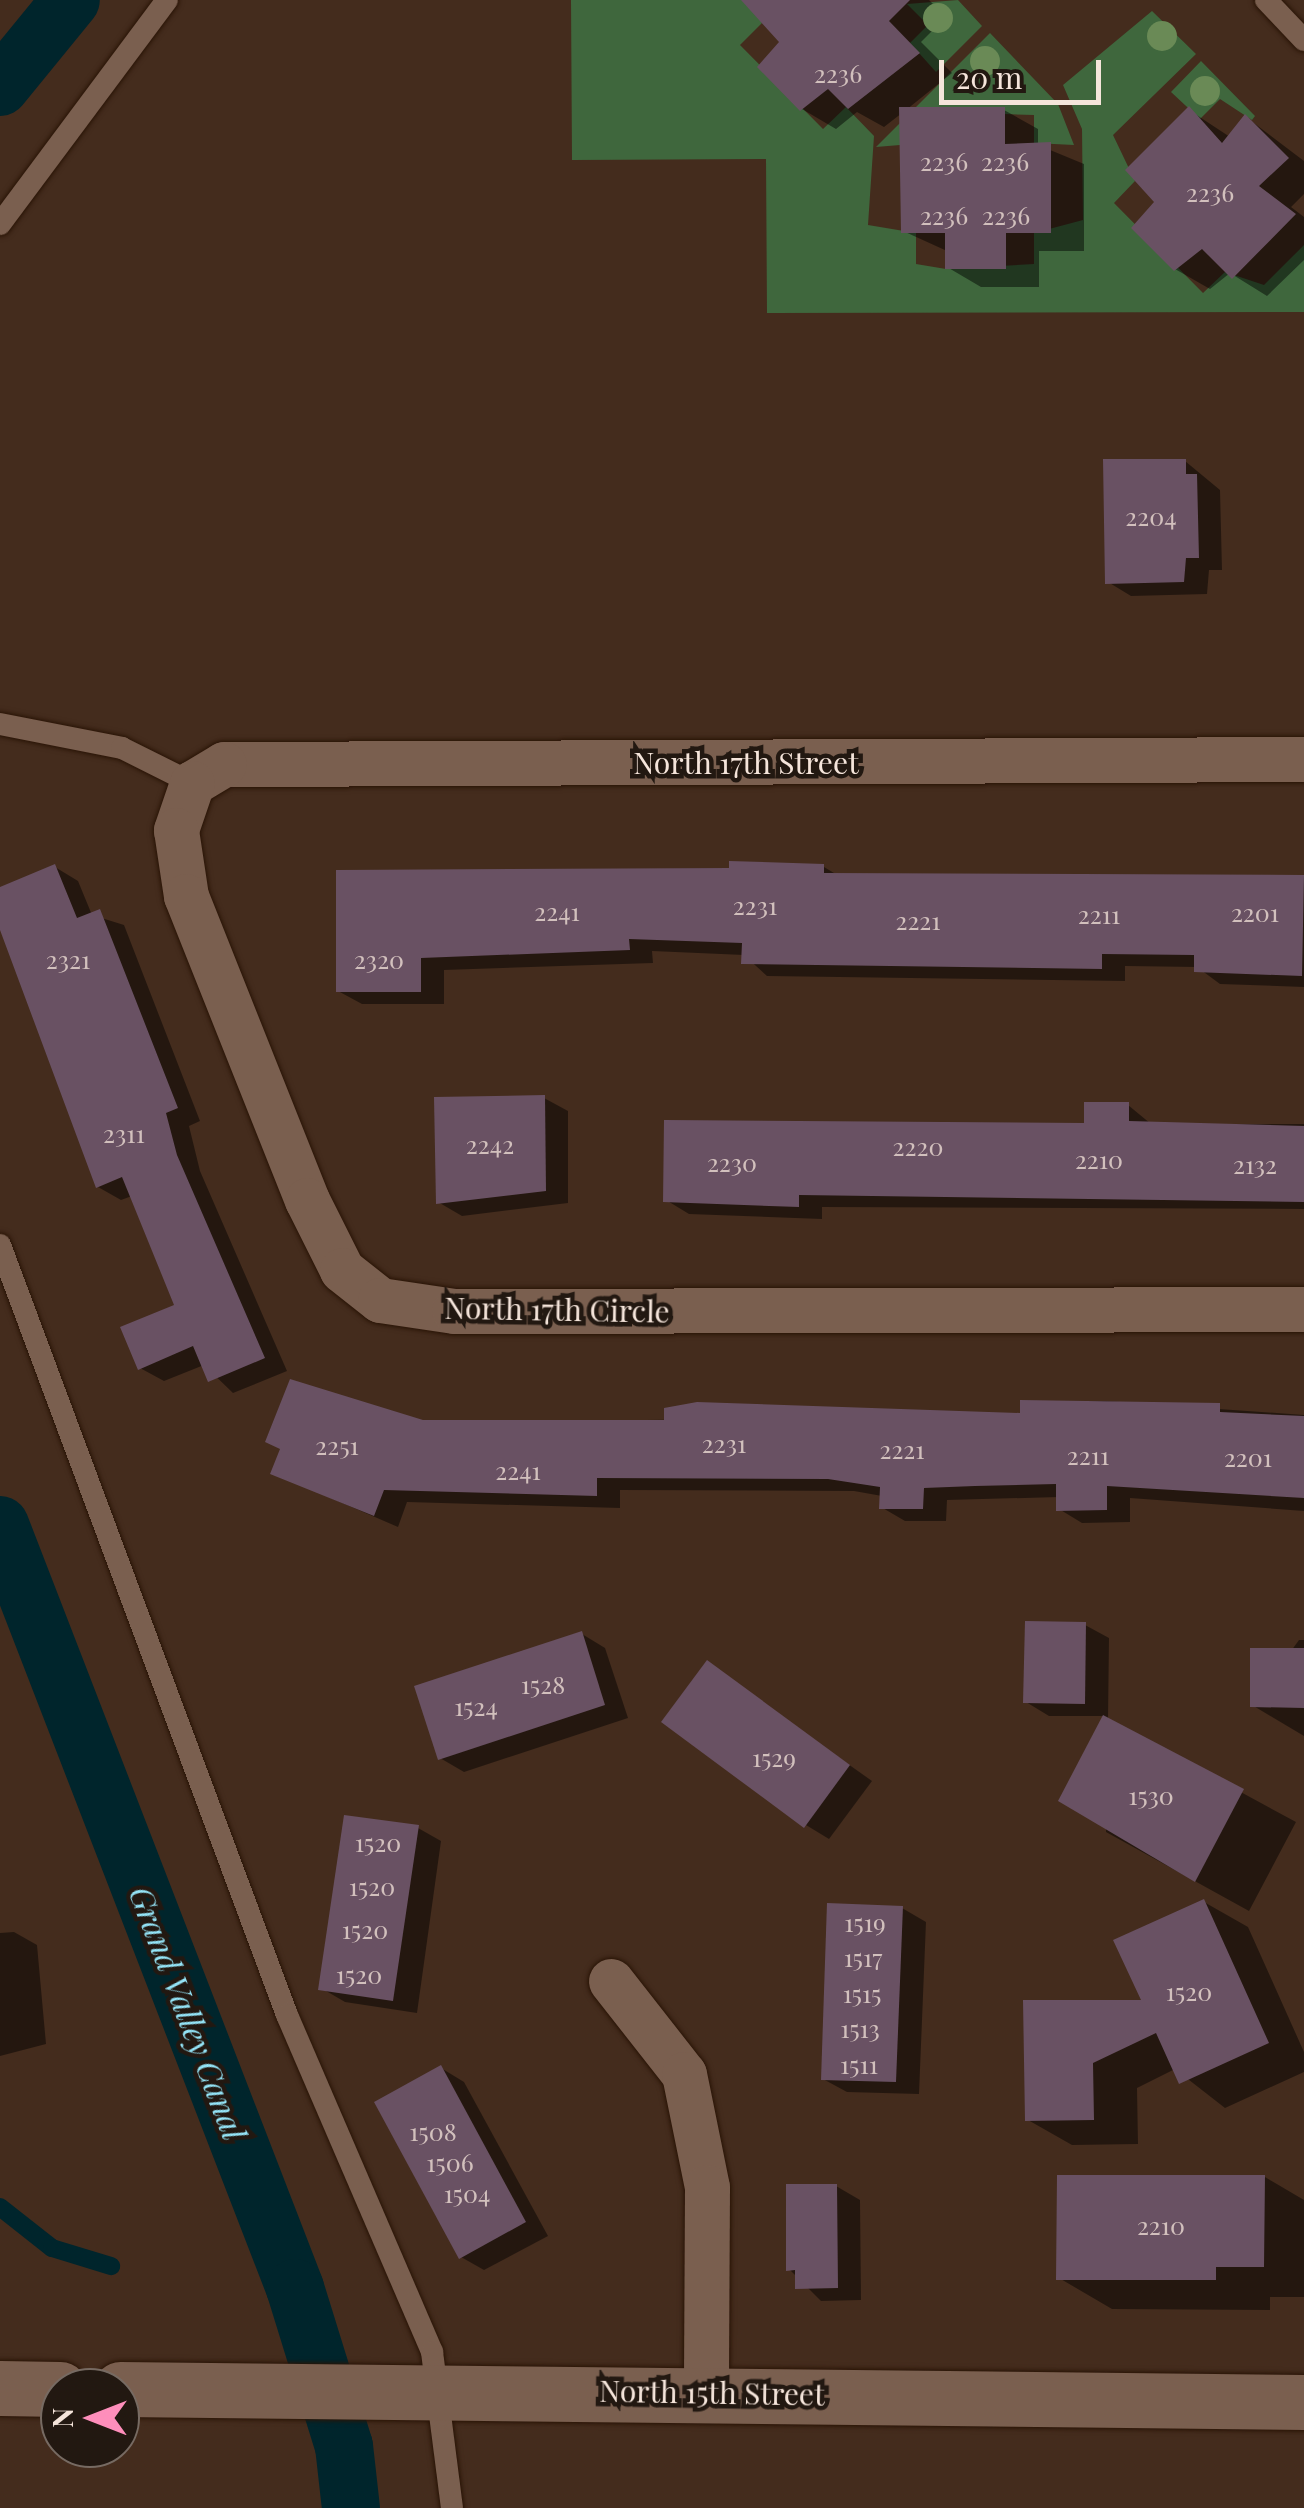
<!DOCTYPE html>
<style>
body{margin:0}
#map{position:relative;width:1304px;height:2508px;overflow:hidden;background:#442c1d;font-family:"Playfair Display",serif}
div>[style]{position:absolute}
.green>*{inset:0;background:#3f673d}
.shadow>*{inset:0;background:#0007}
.stream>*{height:18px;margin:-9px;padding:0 9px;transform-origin:9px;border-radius:9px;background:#00252c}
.canal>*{height:58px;margin:-29px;padding:0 29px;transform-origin:29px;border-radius:29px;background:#00252c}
.building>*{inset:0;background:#695163}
.roads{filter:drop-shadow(0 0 2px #291406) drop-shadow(0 0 2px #291406)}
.service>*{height:22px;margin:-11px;padding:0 11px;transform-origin:11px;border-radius:11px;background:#7a5f4f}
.minor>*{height:45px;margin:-22.5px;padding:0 22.5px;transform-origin:22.5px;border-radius:22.5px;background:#7a5f4f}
.tertiary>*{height:55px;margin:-27.5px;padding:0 27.5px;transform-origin:27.5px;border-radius:27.5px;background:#7a5f4f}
.trees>*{width:30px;height:30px;margin:-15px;border-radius:50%;background:#6a8a56}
span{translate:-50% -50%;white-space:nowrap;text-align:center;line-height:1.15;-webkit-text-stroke:9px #221811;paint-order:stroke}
.number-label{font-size:25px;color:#d2c0bd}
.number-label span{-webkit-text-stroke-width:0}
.street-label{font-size:30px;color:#f5e5db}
.water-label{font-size:32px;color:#94e4f7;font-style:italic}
.north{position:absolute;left:40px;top:2368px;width:100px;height:100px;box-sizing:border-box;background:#221811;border:2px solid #766a62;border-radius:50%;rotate:270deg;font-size:28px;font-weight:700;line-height:40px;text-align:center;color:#f5e5db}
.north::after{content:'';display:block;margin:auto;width:35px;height:45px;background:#fe8ebb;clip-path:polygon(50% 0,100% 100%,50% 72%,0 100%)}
.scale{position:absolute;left:939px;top:60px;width:162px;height:45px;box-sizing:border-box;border:5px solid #f5e5db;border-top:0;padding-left:12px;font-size:30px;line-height:35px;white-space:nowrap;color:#f5e5db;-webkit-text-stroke:8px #221811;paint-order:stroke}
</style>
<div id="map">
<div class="green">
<i style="clip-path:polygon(571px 0,748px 0,762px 23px,740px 45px,823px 129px,846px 107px,874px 136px,868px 225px,916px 233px,916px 264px,946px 269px,1034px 264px,1034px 233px,1083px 220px,1082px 129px,1063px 85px,1152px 11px,1196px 54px,1113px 135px,1135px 181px,1114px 203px,1203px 293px,1225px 272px,1264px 285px,1304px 245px,1304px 312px,767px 313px,766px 159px,572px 160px)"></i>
<i style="clip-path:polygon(958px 0,982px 26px,936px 72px,910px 43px,928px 25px,907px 4px)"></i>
<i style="clip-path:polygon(990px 33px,1058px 104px,1074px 145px,1034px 143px,1034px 115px,1005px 114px,900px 126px,900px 145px,876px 147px)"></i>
<i style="clip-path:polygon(1201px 61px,1255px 116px,1252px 120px,1220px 99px,1200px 119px,1171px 92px)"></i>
</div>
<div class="shadow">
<i style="clip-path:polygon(765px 0,929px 0,946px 17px,921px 42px,952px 73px,906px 110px,1004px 110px,1038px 129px,1038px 145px,1084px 164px,1084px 251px,1039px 251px,1039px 287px,981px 287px,947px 267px,947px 251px,903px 231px,902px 113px,884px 127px,857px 112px,836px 129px,802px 109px)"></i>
<i style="clip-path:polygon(1189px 110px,1230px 137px,1246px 117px,1304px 161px,1304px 194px,1291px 207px,1304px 217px,1304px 260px,1267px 296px,1230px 273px,1210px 289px,1175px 269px,1157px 201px)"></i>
<i style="clip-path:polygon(1185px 461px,1220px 490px,1222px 570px,1209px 570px,1207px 594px,1131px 596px,1108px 582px)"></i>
<i style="clip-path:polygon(55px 867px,78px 881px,92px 915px,124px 925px,200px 1121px,189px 1126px,200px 1171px,287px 1371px,233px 1393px,204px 1365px,164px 1381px,140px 1368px,178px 1306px,132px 1196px,121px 1200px,98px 1187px,0 925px,0 889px)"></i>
<i style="clip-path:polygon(824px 867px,839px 876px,1304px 878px,1304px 987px,1220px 984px,1197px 967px,1125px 966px,1125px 981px,767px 976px,744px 955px,652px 951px,653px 963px,444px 970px,444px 1004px,362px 1004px,338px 991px,338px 873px)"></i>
<i style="clip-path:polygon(544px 1098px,568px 1111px,568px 1203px,462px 1216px,438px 1202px)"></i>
<i style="clip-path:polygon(1128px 1105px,1151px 1124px,1304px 1124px,1304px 1209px,822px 1207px,822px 1219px,689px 1214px,666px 1200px,1087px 1126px)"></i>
<i style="clip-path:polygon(1105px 1401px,1304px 1415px,1304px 1511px,1130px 1498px,1130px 1522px,1082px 1523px,1059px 1509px,1059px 1497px,947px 1500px,946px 1521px,905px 1521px,881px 1507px,882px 1496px,854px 1491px,620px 1490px,620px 1508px,407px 1502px,398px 1527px,273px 1473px,423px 1423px,1023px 1415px,1022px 1402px)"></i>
<i style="clip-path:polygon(1085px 1625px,1109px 1638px,1108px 1720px,1296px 1822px,1249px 1911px,1106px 1832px,1105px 1716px,1049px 1716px,1026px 1702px)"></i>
<i style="clip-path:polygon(582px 1634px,605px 1648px,628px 1718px,464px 1772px,440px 1758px)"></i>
<i style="clip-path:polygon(1299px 1640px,1304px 1640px,1304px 1736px,1252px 1705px)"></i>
<i style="clip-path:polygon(707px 1664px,872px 1781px,829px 1839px,806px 1825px)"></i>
<i style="clip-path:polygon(418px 1828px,441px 1841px,417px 2013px,345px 2002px,321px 1988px)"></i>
<i style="clip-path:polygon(1204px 1902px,1248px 1927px,1304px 2052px,1304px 2072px,1225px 2108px,1175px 2069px,1137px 2088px,1138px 2144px,1072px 2145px,1028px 2120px,1145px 2003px)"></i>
<i style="clip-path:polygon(902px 1908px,926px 1922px,919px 2094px,847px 2092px,823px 2079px)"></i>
<i style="clip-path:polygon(14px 1932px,37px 1945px,46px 2044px,0 2056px,0 1933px)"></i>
<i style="clip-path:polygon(441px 2068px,464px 2082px,548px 2236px,484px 2270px,461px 2257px)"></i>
<i style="clip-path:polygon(1265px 2177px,1304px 2200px,1304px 2297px,1270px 2297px,1270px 2310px,1112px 2309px,1059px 2278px)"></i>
<i style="clip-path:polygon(836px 2186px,860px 2200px,861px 2300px,821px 2301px,789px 2269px)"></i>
</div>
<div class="stream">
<i style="left:0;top:2207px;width:66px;rotate:38.3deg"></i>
<i style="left:52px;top:2248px;width:62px;rotate:17deg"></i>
</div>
<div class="canal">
<i style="left:0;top:87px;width:112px;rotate:-50.8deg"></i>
<i style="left:0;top:1525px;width:818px;rotate:68.86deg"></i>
<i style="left:295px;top:2288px;width:165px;rotate:72.8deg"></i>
<i style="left:344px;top:2446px;width:62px;rotate:83.6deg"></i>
</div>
<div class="building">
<i style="clip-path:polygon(741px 0,910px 0,889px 21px,920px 53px,848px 109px,828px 89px,800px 111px,757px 67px,779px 42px)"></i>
<i style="clip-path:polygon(1189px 106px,1222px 143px,1245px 114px,1289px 158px,1259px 186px,1296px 214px,1232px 279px,1202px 249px,1174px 271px,1131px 228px,1154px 202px,1125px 170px)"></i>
<i style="clip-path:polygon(899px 107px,1005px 107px,1005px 144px,1051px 142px,1051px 233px,1006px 233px,1006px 269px,945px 269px,945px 233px,901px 233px)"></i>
<i style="clip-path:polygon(1103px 459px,1186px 459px,1186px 474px,1197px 474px,1199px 558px,1186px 558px,1184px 582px,1105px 584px)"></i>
<i style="clip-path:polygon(729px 861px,824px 864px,824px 873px,1304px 875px,1302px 976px,1194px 972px,1194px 955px,1102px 954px,1102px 969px,741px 964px,742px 943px,629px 939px,630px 950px,421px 958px,421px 992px,336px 992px,336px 870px,729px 868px)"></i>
<i style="clip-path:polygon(55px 864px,77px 918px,100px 909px,178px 1108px,166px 1113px,177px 1155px,265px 1358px,208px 1382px,193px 1346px,138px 1370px,120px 1327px,174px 1305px,122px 1177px,96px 1188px,0 930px,0 887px)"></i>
<i style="clip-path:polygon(545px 1095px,546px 1191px,436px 1204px,434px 1097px)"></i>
<i style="clip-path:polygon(1084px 1102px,1129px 1102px,1129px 1121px,1304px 1126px,1304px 1202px,799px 1195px,799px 1207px,663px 1202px,664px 1120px,1084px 1123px)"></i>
<i style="clip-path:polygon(290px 1379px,423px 1420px,664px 1420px,664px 1408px,697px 1402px,1020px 1413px,1020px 1400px,1220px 1403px,1220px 1412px,1304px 1416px,1304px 1498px,1107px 1486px,1107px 1510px,1056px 1511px,1056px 1484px,975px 1486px,924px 1488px,923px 1509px,879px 1509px,880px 1487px,828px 1479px,597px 1478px,597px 1496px,384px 1490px,374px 1516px,270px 1474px,280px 1449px,265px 1442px)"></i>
<i style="clip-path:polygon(1025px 1621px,1086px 1622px,1085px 1704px,1023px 1703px)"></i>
<i style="clip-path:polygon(582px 1631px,605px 1705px,438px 1760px,414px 1686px)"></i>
<i style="clip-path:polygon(1250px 1648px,1304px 1648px,1304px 1708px,1250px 1707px)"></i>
<i style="clip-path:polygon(707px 1660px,850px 1765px,804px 1828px,661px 1722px)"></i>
<i style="clip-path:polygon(1103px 1715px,1244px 1789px,1195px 1882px,1058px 1801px)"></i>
<i style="clip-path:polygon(344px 1815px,419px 1825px,393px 2001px,318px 1990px)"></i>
<i style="clip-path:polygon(1204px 1899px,1269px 2043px,1179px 2084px,1156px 2033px,1093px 2063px,1094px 2120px,1025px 2121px,1023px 2000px,1141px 2000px,1113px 1940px)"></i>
<i style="clip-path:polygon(827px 1903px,903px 1906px,896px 2082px,821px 2080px)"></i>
<i style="clip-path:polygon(441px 2065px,526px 2222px,459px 2259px,374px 2102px)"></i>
<i style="clip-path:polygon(1057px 2175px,1265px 2175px,1264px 2267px,1216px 2267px,1216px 2280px,1056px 2280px)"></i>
<i style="clip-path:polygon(786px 2184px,837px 2184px,838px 2288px,795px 2289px,795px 2270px,786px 2271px)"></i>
</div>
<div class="roads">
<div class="service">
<i style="left:1266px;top:0;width:55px;rotate:46.5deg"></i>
<i style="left:0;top:224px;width:279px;rotate:-53.3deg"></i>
<i style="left:0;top:724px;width:124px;rotate:11.1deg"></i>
<i style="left:122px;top:748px;width:78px;rotate:26.6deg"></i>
<i style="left:0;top:1245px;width:822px;rotate:69.56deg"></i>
<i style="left:287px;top:2015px;width:367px;rotate:66.7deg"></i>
<i style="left:432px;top:2352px;width:157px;rotate:82.7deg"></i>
</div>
<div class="minor">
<i style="left:1304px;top:759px;width:1080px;rotate:179.73deg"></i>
<i style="left:224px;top:764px;width:37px;rotate:149deg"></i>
<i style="left:192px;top:783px;width:50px;rotate:108.8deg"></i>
<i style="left:176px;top:830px;width:67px;rotate:81.4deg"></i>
<i style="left:186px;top:896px;width:327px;rotate:68.3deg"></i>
<i style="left:307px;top:1200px;width:78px;rotate:63.4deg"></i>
<i style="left:342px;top:1270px;width:48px;rotate:38.3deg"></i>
<i style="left:380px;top:1300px;width:75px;rotate:8.5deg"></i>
<i style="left:454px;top:1311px;width:850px;rotate:-0.13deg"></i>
<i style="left:611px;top:1981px;width:118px;rotate:51.9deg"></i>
<i style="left:684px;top:2074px;width:115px;rotate:78.5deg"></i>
<i style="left:707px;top:2187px;width:204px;rotate:90.3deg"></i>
</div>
<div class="tertiary">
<i style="left:0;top:2388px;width:60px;rotate:1deg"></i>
<i style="left:120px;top:2389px;width:1184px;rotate:0.63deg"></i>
</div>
</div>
<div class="trees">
<i style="left:938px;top:18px"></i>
<i style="left:1162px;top:36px"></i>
<i style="left:985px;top:61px"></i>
<i style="left:1205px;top:91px"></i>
</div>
<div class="number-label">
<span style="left:838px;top:73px">2236</span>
<span style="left:944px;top:161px">2236</span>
<span style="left:1005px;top:161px">2236</span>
<span style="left:1210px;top:192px">2236</span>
<span style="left:944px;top:215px">2236</span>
<span style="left:1006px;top:215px">2236</span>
<span style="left:1151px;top:516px">2204</span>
<span style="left:755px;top:905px">2231</span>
<span style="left:557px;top:911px">2241</span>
<span style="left:1255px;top:912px">2201</span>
<span style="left:1099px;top:914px">2211</span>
<span style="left:918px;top:920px">2221</span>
<span style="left:68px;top:959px">2321</span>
<span style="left:379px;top:959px">2320</span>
<span style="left:124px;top:1133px">2311</span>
<span style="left:490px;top:1144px">2242</span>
<span style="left:918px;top:1146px">2220</span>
<span style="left:1099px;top:1159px">2210</span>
<span style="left:732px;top:1162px">2230</span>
<span style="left:1255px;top:1164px">2132</span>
<span style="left:724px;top:1443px">2231</span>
<span style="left:337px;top:1445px">2251</span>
<span style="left:902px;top:1449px">2221</span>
<span style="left:1088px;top:1455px">2211</span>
<span style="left:1248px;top:1457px">2201</span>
<span style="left:518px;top:1470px">2241</span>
<span style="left:543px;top:1684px">1528</span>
<span style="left:476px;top:1706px">1524</span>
<span style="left:774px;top:1757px">1529</span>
<span style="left:1151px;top:1795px">1530</span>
<span style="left:378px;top:1842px">1520</span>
<span style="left:372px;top:1886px">1520</span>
<span style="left:865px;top:1922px">1519</span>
<span style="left:365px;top:1929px">1520</span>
<span style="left:863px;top:1957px">1517</span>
<span style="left:359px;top:1974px">1520</span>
<span style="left:1189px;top:1991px">1520</span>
<span style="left:862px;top:1993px">1515</span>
<span style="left:860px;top:2028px">1513</span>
<span style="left:859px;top:2064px">1511</span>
<span style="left:433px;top:2131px">1508</span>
<span style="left:450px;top:2162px">1506</span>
<span style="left:467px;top:2193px">1504</span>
<span style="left:1161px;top:2225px">2210</span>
</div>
<div class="street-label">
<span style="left:746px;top:762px">North 17th Street</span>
<span style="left:557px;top:1309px;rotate:1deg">North 17th Circle</span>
<span style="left:712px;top:2392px;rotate:1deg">North 15th Street</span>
</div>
<div class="water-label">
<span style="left:188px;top:2013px;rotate:69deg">Grand Valley Canal</span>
</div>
<div class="north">N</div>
<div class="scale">20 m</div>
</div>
